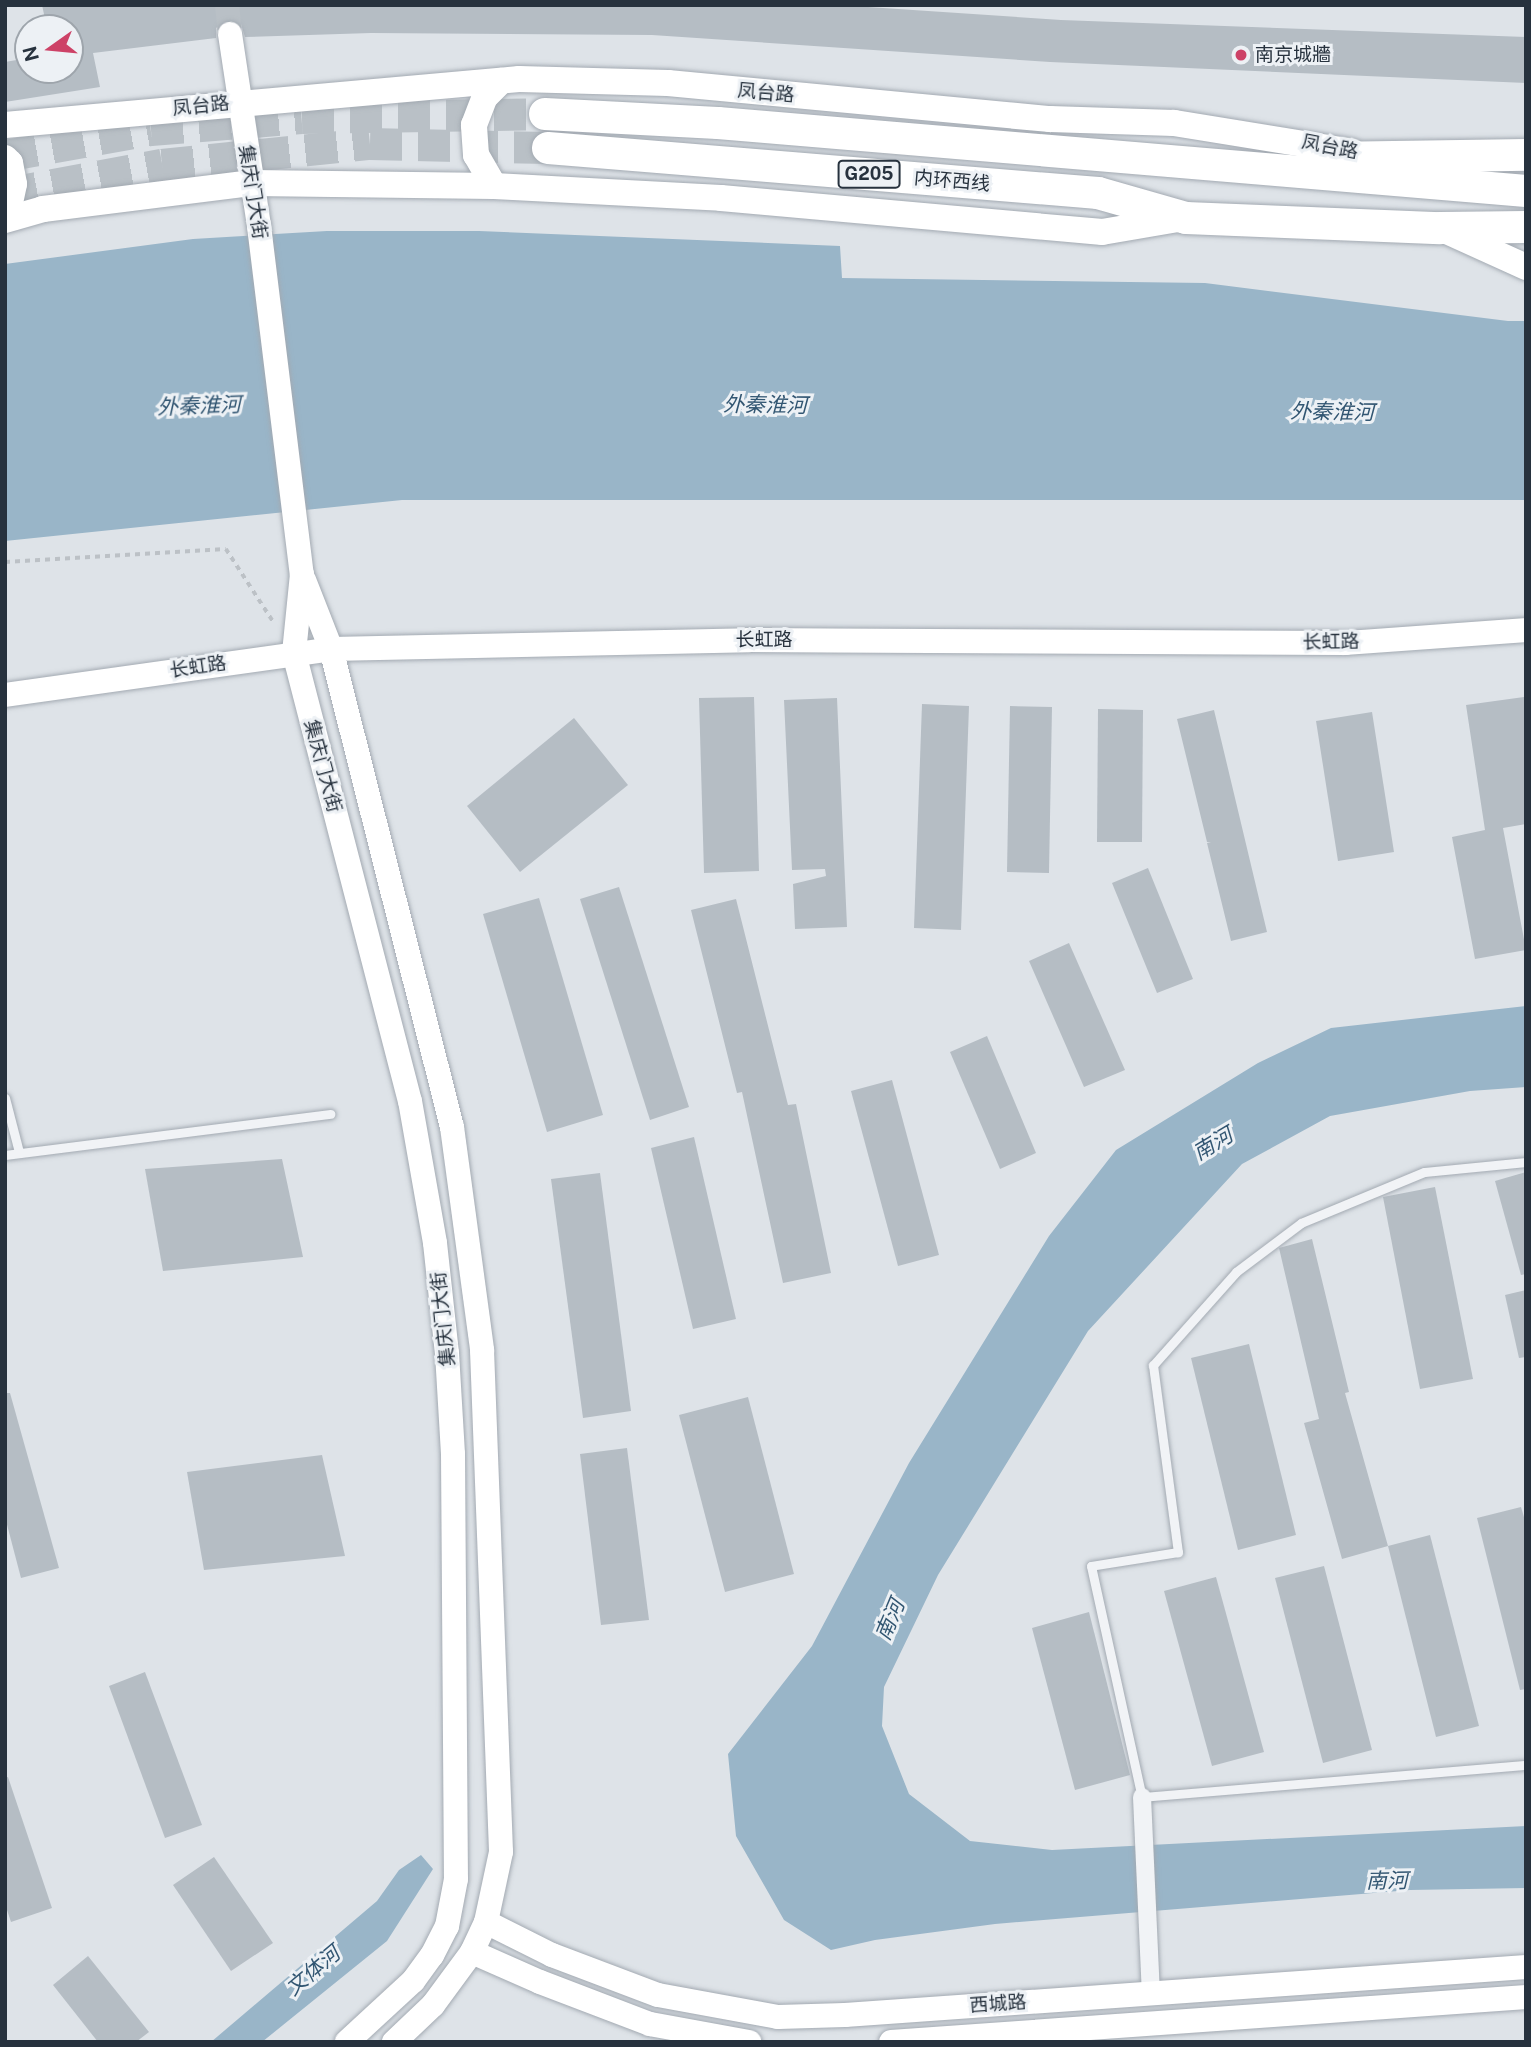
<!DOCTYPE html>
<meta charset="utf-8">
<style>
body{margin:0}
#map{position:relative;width:1531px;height:2047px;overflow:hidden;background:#dee3e8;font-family:"Public Sans","Noto Sans SC",sans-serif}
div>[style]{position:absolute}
.water>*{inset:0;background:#99b5c8}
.building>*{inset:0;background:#b5bdc4}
.secondary-tunnel>*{height:24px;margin-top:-12px;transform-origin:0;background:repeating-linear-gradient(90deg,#b9c0c6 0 24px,transparent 0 36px)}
.highway-tunnel>*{height:32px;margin-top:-16px;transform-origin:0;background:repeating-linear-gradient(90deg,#b9c0c6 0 32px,transparent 0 48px)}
.path>*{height:3.5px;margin-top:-1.75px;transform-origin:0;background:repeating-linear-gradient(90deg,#bcc1c6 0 5px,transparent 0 10px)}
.roads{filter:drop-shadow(0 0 2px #a3aab2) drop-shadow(0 0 2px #a3aab2)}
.lane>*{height:9px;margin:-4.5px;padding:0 4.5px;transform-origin:4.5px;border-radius:4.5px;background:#f1f3f6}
.street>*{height:18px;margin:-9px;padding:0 9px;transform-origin:9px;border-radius:9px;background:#f1f3f6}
.secondary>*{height:24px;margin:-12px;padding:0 12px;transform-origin:12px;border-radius:12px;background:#fff}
.primary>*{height:26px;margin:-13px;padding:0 13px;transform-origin:13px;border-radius:13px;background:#fff}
.highway>*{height:32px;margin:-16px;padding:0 16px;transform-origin:16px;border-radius:16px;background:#fff}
.dots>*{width:19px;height:19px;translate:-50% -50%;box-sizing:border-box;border:4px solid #edf1f5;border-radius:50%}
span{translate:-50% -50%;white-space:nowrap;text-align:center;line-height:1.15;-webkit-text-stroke:6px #edf1f5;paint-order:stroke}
.shield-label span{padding:2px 5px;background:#edf1f5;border:2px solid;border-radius:5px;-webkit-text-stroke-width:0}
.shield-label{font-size:18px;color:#27323e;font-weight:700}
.poi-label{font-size:19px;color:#27323e}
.left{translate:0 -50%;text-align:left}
.street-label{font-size:19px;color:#27323e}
.water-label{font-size:21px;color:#325672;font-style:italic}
.frame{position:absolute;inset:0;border:7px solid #27323e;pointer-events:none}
.north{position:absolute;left:14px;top:14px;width:70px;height:70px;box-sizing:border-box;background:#edf1f5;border:2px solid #9ea5ac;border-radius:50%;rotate:255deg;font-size:19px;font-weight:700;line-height:28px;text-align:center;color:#27323e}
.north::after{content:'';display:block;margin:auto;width:24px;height:32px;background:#cd4267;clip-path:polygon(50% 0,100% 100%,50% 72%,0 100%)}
</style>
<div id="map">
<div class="water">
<i style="clip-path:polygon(327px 231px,479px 231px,840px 246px,842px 278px,1205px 283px,1508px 321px,1526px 321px,1526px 500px,402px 500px,5px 541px,5px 264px,193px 239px)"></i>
<i style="clip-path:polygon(1526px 1006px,1526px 1087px,1470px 1091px,1330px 1116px,1242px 1164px,1088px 1331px,938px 1575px,884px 1687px,882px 1726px,909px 1794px,970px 1841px,1052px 1850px,1526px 1826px,1526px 1888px,1410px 1890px,995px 1924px,875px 1940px,831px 1950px,784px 1920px,736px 1836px,728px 1754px,812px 1646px,909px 1463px,1049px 1236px,1116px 1150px,1258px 1063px,1331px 1028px)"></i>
<i style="clip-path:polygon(421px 1855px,433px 1869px,387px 1941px,262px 2042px,211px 2042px,377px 1901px,399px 1870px)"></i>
</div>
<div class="building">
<i style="clip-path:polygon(42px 5px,838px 5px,1061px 20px,1526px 37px,1526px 83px,1050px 62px,652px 35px,371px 33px,245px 37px,241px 24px,228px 19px,216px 28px,216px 38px,93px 53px,100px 87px,5px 102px,5px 62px,28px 58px,28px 70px,70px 70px,70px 28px,47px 28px)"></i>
<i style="clip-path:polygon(754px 697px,759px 871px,704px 873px,699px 698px)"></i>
<i style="clip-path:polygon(1524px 697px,1526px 824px,1503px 828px,1526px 950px,1475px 959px,1452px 837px,1485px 830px,1466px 705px)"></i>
<i style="clip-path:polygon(837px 698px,847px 927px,795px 929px,793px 884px,826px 876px,825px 869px,792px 870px,784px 700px)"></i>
<i style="clip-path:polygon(922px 704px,969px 706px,961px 930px,914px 928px)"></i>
<i style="clip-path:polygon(1010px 706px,1052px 707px,1049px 873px,1007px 872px)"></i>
<i style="clip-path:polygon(1098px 709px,1143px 710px,1142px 842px,1097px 842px)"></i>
<i style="clip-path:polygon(1214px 710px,1267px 932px,1231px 941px,1207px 843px,1211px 842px,1207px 842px,1177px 719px)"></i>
<i style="clip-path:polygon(1372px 712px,1394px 852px,1338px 861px,1316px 721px)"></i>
<i style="clip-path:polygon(574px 718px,628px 785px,520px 872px,467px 806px)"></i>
<i style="clip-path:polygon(1148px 868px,1193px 979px,1157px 993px,1112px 883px)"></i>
<i style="clip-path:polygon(619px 887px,689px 1107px,650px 1120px,580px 899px)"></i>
<i style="clip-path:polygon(539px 898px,603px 1115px,547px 1132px,483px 914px)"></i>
<i style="clip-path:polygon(736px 899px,788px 1105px,796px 1104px,831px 1273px,783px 1283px,742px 1092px,737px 1093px,691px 910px)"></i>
<i style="clip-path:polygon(1069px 943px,1125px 1070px,1084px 1087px,1029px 961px)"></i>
<i style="clip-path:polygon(987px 1036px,1036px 1153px,1000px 1169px,950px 1052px)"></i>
<i style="clip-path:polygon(892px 1080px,939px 1255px,898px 1266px,851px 1091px)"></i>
<i style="clip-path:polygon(694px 1137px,736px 1319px,693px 1329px,651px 1148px)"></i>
<i style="clip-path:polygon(282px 1159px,303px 1257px,163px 1271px,145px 1169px)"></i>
<i style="clip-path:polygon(1526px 1172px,1526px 1274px,1521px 1275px,1495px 1181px)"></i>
<i style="clip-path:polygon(600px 1173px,631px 1411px,583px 1418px,551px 1179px)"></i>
<i style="clip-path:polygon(1435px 1187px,1473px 1379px,1420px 1389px,1383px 1197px)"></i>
<i style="clip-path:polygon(1312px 1239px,1349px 1392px,1345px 1393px,1388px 1546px,1342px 1559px,1304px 1423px,1319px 1419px,1279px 1248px)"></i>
<i style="clip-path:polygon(1526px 1290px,1526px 1357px,1519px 1358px,1505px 1295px)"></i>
<i style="clip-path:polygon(1249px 1344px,1296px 1535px,1238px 1550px,1191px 1358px)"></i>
<i style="clip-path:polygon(5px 1393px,10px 1393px,59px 1568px,21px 1578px,5px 1517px)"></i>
<i style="clip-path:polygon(748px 1397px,794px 1574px,725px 1592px,679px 1415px)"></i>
<i style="clip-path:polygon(627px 1448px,649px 1620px,601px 1625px,580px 1454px)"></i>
<i style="clip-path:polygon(322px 1455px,345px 1556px,204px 1570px,187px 1472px)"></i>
<i style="clip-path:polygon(1521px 1507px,1526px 1524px,1526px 1689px,1520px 1690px,1477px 1518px)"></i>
<i style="clip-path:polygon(1430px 1535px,1479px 1726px,1436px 1737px,1388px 1546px)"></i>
<i style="clip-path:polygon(1324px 1566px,1372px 1750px,1323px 1763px,1275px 1578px)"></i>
<i style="clip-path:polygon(1216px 1577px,1264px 1752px,1212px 1766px,1164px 1591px)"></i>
<i style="clip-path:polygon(1089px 1612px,1130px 1775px,1075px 1790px,1032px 1628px)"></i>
<i style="clip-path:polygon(145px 1672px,202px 1825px,165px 1838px,109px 1686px)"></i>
<i style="clip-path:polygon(8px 1777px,52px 1908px,11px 1922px,5px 1904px,5px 1778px)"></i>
<i style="clip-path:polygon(214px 1857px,273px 1943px,231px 1971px,173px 1885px)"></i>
<i style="clip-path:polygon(88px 1956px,149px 2032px,136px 2042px,98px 2042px,53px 1985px)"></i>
</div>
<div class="secondary-tunnel">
<i style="left:227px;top:5px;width:29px;rotate:84deg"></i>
</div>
<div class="highway-tunnel">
<i style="left:5px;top:156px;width:148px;rotate:-10.1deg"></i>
<i style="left:151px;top:130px;width:151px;rotate:-4.5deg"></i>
<i style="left:302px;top:118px;width:243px;rotate:-0.9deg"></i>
<i style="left:5px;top:194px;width:160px;rotate:-10.5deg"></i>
<i style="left:162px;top:165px;width:209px;rotate:-5.8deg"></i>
<i style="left:370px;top:144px;width:178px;rotate:1.3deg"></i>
</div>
<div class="path">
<i style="left:5px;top:562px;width:221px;rotate:-3.4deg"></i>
<i style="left:226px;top:549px;width:88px;rotate:57deg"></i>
</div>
<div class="roads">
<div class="lane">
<i style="left:5px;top:1098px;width:56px;rotate:75.5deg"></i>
<i style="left:5px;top:1155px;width:328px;rotate:-7.2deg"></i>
<i style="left:1526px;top:1162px;width:102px;rotate:174.4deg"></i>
<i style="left:1424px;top:1172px;width:133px;rotate:157.5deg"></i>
<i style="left:1301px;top:1223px;width:81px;rotate:143deg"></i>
<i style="left:1236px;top:1272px;width:125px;rotate:131.7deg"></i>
<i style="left:1153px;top:1365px;width:189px;rotate:82.4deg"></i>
<i style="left:1178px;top:1552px;width:88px;rotate:170.9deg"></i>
<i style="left:1091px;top:1566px;width:237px;rotate:77.6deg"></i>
<i style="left:1142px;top:1797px;width:385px;rotate:-4.8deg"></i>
</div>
<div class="street">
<i style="left:1142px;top:1797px;width:195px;rotate:87.4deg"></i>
</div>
<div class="secondary">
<i style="left:230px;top:34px;width:194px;rotate:81.4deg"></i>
<i style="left:259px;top:226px;width:351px;rotate:83deg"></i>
<i style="left:302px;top:574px;width:79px;rotate:95.8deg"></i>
<i style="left:294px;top:653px;width:463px;rotate:75.5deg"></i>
<i style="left:410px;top:1101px;width:144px;rotate:80deg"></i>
<i style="left:435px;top:1243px;width:111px;rotate:83.8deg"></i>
<i style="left:447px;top:1353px;width:101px;rotate:86.6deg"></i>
<i style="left:453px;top:1454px;width:425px;rotate:89.6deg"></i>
<i style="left:456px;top:1879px;width:48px;rotate:100.8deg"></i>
<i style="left:447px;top:1926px;width:33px;rotate:117deg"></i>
<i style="left:432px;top:1955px;width:32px;rotate:126deg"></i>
<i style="left:413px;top:1981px;width:90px;rotate:137.3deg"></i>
<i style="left:304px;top:580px;width:74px;rotate:68.6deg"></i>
<i style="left:331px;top:649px;width:493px;rotate:75.8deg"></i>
<i style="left:452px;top:1127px;width:225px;rotate:82.3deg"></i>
<i style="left:482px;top:1350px;width:502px;rotate:87.83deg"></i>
<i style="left:501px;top:1852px;width:72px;rotate:102.1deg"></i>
<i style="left:486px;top:1922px;width:33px;rotate:115deg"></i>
<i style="left:472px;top:1952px;width:66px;rotate:126.3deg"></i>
<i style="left:433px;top:2005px;width:54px;rotate:136.5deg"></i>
<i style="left:5px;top:695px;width:329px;rotate:-8deg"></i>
<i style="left:331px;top:649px;width:418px;rotate:-1.2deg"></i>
<i style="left:749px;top:640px;width:597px;rotate:0.29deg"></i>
<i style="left:1346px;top:643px;width:180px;rotate:-4.1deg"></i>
<i style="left:486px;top:1922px;width:74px;rotate:26.6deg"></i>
<i style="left:552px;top:1955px;width:113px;rotate:20.7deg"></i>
<i style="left:658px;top:1995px;width:122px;rotate:10.4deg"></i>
<i style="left:778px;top:2017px;width:67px;rotate:-1.7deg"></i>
<i style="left:845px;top:2015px;width:683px;rotate:-4.03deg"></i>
<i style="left:472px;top:1952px;width:74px;rotate:23.8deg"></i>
<i style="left:540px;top:1982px;width:118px;rotate:20.9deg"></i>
<i style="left:650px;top:2024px;width:101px;rotate:10.3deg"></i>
<i style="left:891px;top:2042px;width:637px;rotate:-4.05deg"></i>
</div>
<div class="primary">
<i style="left:5px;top:125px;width:516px;rotate:-5.11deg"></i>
<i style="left:519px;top:79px;width:149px;rotate:1.5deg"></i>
<i style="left:668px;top:83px;width:384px;rotate:5.4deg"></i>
<i style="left:1050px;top:119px;width:124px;rotate:1.8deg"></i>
<i style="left:1174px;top:123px;width:181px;rotate:9.2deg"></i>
<i style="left:5px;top:158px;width:7px;rotate:45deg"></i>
<i style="left:10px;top:163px;width:21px;rotate:79deg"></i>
<i style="left:14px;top:184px;width:25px;rotate:102deg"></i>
<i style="left:9px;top:208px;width:5px;rotate:143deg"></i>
<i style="left:494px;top:186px;width:36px;rotate:-120deg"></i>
<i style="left:476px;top:155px;width:30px;rotate:-94deg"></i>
<i style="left:474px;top:125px;width:30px;rotate:-69deg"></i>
<i style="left:485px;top:97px;width:23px;rotate:-45deg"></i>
<i style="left:5px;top:220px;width:40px;rotate:-16deg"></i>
<i style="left:43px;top:209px;width:211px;rotate:-7.1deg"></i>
<i style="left:252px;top:183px;width:242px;rotate:0.7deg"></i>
<i style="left:494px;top:186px;width:227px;rotate:3deg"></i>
<i style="left:721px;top:198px;width:383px;rotate:5.1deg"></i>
<i style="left:1102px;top:232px;width:83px;rotate:-9.7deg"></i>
<i style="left:1442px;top:229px;width:92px;rotate:24.3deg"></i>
</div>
<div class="highway">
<i style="left:545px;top:114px;width:173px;rotate:3deg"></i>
<i style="left:718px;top:123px;width:811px;rotate:4.81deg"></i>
<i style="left:548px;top:148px;width:552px;rotate:4.68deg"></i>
<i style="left:1098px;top:193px;width:91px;rotate:15.9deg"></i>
<i style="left:1186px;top:218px;width:254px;rotate:2.3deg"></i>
<i style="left:1440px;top:228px;width:86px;rotate:-0.7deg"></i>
<i style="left:1327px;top:158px;width:199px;rotate:-0.9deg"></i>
</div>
</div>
<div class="dots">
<i style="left:1241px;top:55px;background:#cd4267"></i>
</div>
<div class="shield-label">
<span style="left:869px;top:174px">G205</span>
</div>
<div class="poi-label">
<span class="left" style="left:1255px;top:55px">南京城牆</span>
</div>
<div class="street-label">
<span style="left:766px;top:93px;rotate:5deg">凤台路</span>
<span style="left:201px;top:106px;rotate:-6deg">凤台路</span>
<span style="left:1330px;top:147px;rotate:11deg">凤台路</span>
<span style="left:952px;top:181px;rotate:5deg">内环西线</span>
<span style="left:253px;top:192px;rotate:81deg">集庆门大街</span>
<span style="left:764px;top:640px">长虹路</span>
<span style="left:1331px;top:642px;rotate:-1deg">长虹路</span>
<span style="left:198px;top:667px;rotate:-8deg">长虹路</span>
<span style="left:323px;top:766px;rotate:75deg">集庆门大街</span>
<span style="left:443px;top:1319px;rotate:-96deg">集庆门大街</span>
<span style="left:998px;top:2004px;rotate:-4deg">西城路</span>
</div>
<div class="water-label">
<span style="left:765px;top:405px;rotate:1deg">外秦淮河</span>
<span style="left:199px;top:406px;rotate:-2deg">外秦淮河</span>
<span style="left:1332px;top:412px;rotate:1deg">外秦淮河</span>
<span style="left:1213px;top:1144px;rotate:-31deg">南河</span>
<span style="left:890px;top:1620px;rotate:-67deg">南河</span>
<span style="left:1387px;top:1881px;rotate:-1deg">南河</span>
<span style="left:313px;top:1971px;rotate:-40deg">文体河</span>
</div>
<div class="frame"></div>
<div class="north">N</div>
</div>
